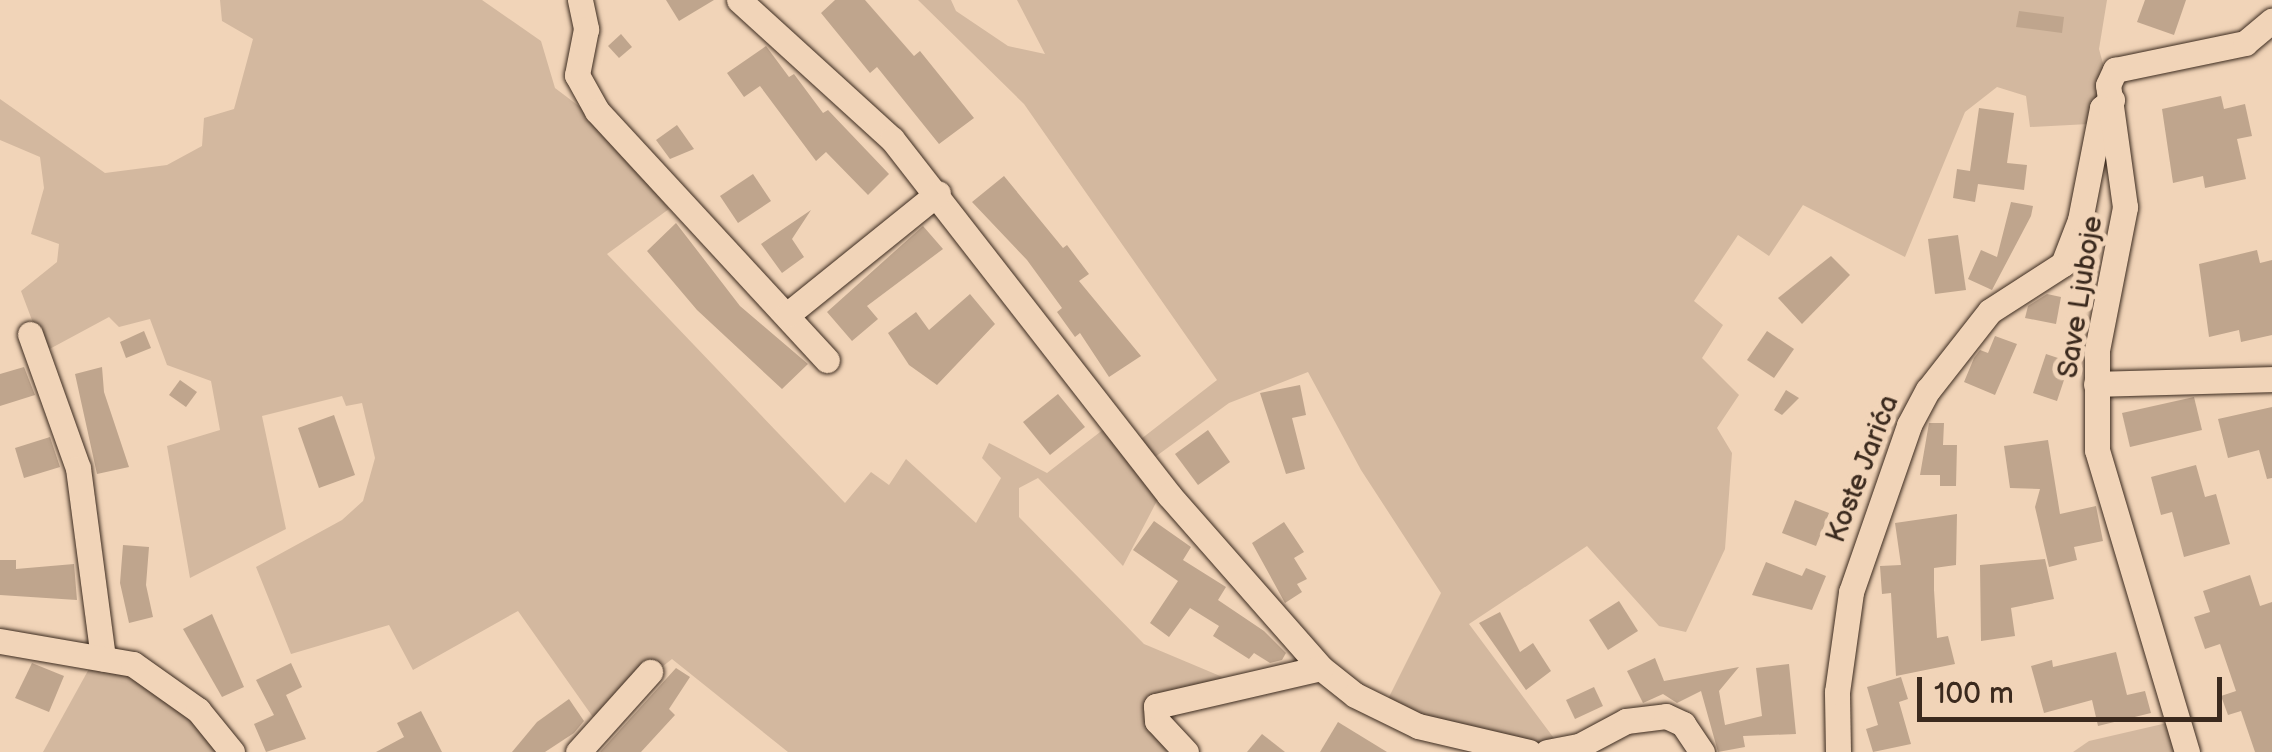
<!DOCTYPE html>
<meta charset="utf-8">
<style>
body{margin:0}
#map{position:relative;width:2272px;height:752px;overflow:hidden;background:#f1d4b8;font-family:"Balsamiq Sans",sans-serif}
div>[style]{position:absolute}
.green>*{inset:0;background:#d3b89f}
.building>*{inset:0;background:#bfa58d}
.roads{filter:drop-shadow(0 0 2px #3b2a1e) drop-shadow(0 0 2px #3b2a1e)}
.minor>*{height:25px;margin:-12.5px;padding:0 12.5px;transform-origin:12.5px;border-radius:12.5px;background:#f1d4b8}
span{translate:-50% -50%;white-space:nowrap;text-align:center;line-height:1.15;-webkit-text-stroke:10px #f1d4b8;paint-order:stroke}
.street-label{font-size:28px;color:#3b2a1e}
.scale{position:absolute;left:1917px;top:677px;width:305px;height:45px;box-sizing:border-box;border:5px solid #3b2a1e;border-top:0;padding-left:12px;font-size:30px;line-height:35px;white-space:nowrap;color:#3b2a1e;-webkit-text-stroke:8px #f1d4b8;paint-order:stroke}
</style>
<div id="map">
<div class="green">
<i style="clip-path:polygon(220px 0,482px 0,541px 41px,555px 88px,592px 116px,669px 209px,607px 254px,845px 503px,871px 472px,889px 485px,906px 459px,976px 523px,1001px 478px,982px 458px,989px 443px,1047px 473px,1104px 429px,1159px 497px,1123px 566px,1038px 478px,1019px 488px,1019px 517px,1144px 644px,1232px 681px,1147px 696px,1150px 720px,1167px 752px,788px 752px,672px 659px,595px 720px,518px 611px,413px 670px,389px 625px,291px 654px,256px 567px,342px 520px,363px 501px,375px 458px,362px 403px,346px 406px,342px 396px,262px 416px,286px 529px,190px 578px,167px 446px,220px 430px,211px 381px,167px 365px,150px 319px,119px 327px,109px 317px,44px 352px,21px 291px,57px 262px,59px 244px,31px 234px,44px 188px,40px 157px,0 140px,0 99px,105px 173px,167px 165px,202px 146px,204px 118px,234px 109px,253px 39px,222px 21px)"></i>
<i style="clip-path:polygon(918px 0,951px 0,956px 11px,1008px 46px,1045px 54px,1017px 0,2107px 0,2099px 49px,2105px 71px,2089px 124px,2030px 127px,2026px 96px,1997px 87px,1965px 112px,1905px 257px,1803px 205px,1769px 256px,1738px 235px,1694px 301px,1723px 325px,1702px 358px,1739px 395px,1717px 428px,1732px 453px,1725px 549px,1686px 632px,1659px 626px,1587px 546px,1469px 624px,1559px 745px,1518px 744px,1386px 703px,1441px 593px,1361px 470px,1308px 372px,1229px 403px,1155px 457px,1141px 439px,1217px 380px,1024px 104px)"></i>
<i style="clip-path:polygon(90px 667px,131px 673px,185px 709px,220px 752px,43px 752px)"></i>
<i style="clip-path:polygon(2167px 723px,2174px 752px,2073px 752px,2089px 741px)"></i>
</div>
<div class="building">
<i style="clip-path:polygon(666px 0,714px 0,679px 21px)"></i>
<i style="clip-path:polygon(835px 0,865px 0,914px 56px,920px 51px,974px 118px,939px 144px,877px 67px,870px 73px,821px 13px)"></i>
<i style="clip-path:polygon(2145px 0,2186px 0,2174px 35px,2137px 22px)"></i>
<i style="clip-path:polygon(2019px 11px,2064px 17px,2062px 33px,2016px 27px)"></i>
<i style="clip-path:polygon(621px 34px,632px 47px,619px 58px,608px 46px)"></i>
<i style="clip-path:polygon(766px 46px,789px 77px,794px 74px,823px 113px,828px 110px,889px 174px,868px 195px,826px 152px,816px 161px,760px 86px,744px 97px,727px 73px)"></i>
<i style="clip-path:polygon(2221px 96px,2224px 109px,2245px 104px,2252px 136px,2237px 139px,2246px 179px,2205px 188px,2203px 176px,2173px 183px,2162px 109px)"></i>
<i style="clip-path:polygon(1979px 108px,2014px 113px,2007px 163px,2027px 165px,2024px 190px,1978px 184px,1975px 202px,1953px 198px,1957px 169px,1970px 171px)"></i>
<i style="clip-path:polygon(677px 125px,694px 149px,670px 159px,656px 140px)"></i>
<i style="clip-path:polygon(753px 174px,771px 201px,738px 223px,720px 196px)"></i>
<i style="clip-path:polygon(1004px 176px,1063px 248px,1067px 245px,1089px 274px,1079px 281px,1141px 356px,1109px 377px,1080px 333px,1075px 337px,1057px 312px,1062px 308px,1027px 260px,972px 202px)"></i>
<i style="clip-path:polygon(2011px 202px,2033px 206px,2031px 216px,1992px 290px,1968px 279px,1981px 250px,1997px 257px)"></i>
<i style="clip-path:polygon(811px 210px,792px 239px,804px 257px,782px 273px,761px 244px)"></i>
<i style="clip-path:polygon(676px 223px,740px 306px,808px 364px,782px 389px,697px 310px,647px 251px)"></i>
<i style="clip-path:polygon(923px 226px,943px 249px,867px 306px,878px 319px,852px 341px,827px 312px)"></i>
<i style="clip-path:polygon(1958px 235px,1966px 290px,1935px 294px,1928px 239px)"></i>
<i style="clip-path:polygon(2257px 250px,2260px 263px,2272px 260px,2272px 335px,2241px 342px,2239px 330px,2209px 337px,2199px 264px)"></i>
<i style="clip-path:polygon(1831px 256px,1850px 275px,1802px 324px,1778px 298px)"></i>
<i style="clip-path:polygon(970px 294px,995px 324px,937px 385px,909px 365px,888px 333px,916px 312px,929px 330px)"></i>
<i style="clip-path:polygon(2047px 294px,2061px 297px,2056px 324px,2025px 318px,2028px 306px)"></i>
<i style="clip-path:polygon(144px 331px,151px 348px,126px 358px,120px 342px)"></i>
<i style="clip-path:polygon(1767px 331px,1794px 349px,1774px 378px,1747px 360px)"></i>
<i style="clip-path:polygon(1995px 336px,2017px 344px,1995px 395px,1964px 382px,1974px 358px,1980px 350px,1988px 353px)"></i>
<i style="clip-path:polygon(2046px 354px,2070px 362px,2057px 401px,2033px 393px)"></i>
<i style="clip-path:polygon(24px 367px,35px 395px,0 406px,0 374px)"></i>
<i style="clip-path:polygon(102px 367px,104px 392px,129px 467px,97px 474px,75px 374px)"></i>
<i style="clip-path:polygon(180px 380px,197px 392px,186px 407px,169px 395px)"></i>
<i style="clip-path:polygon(1300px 385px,1306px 415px,1292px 418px,1305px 469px,1286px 474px,1260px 393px)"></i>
<i style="clip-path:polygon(1786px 390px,1799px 398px,1782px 415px,1774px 410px)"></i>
<i style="clip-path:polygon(1058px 394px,1085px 427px,1050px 455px,1023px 422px)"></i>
<i style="clip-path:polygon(2194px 397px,2202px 430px,2130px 447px,2122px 413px)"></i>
<i style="clip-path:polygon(2272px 407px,2272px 478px,2267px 479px,2259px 450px,2228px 458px,2218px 419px)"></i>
<i style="clip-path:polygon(334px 415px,355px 475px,319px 488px,298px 428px)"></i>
<i style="clip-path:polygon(1929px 423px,1944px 423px,1943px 445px,1957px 445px,1956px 486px,1940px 486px,1940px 475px,1920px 475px)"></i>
<i style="clip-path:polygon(1208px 430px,1230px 462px,1198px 485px,1175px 454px)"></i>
<i style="clip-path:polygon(50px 437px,60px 467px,24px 478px,15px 448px)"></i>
<i style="clip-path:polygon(2048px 440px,2060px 514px,2096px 506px,2103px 541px,2074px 547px,2077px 560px,2049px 567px,2035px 507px,2040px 489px,2010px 488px,2004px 446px)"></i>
<i style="clip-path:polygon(2196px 465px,2205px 497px,2216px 494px,2230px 544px,2184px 557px,2172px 512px,2161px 515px,2151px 477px)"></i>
<i style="clip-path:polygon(1795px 500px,1829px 513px,1816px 546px,1782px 533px)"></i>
<i style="clip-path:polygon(1957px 514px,1956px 565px,1934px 568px,1934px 590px,1937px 638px,1948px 636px,1955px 664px,1896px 676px,1891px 593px,1882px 594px,1880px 566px,1901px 565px,1895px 523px)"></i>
<i style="clip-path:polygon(1154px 521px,1191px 547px,1183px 560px,1226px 587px,1218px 600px,1264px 631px,1286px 653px,1282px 660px,1270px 663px,1254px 653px,1249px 659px,1213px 636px,1219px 626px,1190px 608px,1169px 637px,1150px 623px,1178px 581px,1133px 550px)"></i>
<i style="clip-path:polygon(1284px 522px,1304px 552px,1294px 558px,1307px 579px,1297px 584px,1302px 592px,1285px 603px,1252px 543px)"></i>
<i style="clip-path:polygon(123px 545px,149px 547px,146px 585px,153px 617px,129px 623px,120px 583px)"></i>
<i style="clip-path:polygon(2045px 559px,2054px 599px,2011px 608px,2015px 636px,1981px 641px,1980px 565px)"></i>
<i style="clip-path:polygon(0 560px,16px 560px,16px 569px,74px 564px,77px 600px,0 595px)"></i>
<i style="clip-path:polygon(1766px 562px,1802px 576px,1806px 568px,1826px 576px,1812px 610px,1752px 595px)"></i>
<i style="clip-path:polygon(2250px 575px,2260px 606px,2272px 602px,2272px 752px,2255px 752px,2241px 711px,2228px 715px,2221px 696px,2236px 691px,2220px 644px,2205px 649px,2194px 617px,2210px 612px,2203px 591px)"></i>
<i style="clip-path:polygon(1619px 601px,1638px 631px,1608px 650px,1589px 620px)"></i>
<i style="clip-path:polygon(1500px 612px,1520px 652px,1533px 643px,1551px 671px,1526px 690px,1479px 623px)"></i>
<i style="clip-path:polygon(212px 614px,244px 687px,222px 697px,183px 629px)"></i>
<i style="clip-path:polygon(2116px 652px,2127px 695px,2145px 691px,2151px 713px,2098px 726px,2092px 700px,2044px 713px,2031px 666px,2052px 660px,2053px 667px)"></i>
<i style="clip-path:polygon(1655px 658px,1664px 681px,1739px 667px,1719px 691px,1725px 725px,1762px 716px,1756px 668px,1789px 664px,1796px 734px,1743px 736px,1745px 747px,1718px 752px,1701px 691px,1677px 703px,1663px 694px,1643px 703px,1627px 671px)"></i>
<i style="clip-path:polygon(32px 663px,64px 676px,49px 712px,15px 698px)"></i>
<i style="clip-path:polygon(291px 663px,302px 687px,286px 695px,306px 739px,266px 752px,254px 724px,274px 715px,256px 680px)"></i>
<i style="clip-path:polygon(676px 668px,690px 677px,669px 709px,675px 715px,641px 752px,600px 752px)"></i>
<i style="clip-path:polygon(1901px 677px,1908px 699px,1899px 702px,1911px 744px,1873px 752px,1866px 729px,1878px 725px,1867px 687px)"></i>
<i style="clip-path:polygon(1594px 687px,1603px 706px,1575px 719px,1566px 700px)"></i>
<i style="clip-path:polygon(569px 699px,584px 721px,574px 733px,545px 752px,512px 752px,537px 722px)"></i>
<i style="clip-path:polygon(421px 711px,442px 752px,376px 752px,404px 737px,397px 723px)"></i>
<i style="clip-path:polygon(1338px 722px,1387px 752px,1320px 752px)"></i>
<i style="clip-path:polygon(1262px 734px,1285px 752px,1247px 752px)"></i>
</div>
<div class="roads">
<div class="minor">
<i style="left:580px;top:0;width:30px;rotate:78deg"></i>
<i style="left:586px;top:29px;width:47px;rotate:101.1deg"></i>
<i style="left:577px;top:75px;width:41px;rotate:60.9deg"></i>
<i style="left:597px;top:111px;width:339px;rotate:47.3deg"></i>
<i style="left:739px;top:0;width:207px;rotate:42.3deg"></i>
<i style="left:892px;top:139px;width:451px;rotate:52.1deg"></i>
<i style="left:1169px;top:495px;width:230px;rotate:48.7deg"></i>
<i style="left:1321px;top:668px;width:43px;rotate:38.5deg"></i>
<i style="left:1355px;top:695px;width:70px;rotate:26.2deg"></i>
<i style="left:1418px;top:726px;width:114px;rotate:13.2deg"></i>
<i style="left:787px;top:315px;width:194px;rotate:-38.9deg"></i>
<i style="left:30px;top:334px;width:142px;rotate:70.3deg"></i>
<i style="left:78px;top:468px;width:192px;rotate:82.5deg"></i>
<i style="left:2096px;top:384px;width:176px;rotate:-1.6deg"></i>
<i style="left:0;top:641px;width:135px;rotate:9.8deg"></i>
<i style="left:133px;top:664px;width:80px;rotate:35.3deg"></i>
<i style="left:198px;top:710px;width:54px;rotate:51deg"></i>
<i style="left:578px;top:752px;width:108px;rotate:-48deg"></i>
<i style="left:1186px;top:752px;width:42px;rotate:-133.1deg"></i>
<i style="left:1157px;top:721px;width:15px;rotate:-94deg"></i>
<i style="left:1156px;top:706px;width:169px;rotate:-13deg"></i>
<i style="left:1547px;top:752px;width:33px;rotate:-11deg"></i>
<i style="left:1579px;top:746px;width:53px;rotate:-28deg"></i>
<i style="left:1626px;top:721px;width:40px;rotate:-7.1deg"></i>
<i style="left:1666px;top:716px;width:19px;rotate:25deg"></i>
<i style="left:1683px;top:724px;width:34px;rotate:56deg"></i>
<i style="left:1838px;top:752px;width:60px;rotate:-91deg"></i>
<i style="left:1837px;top:692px;width:101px;rotate:-82deg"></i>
<i style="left:1851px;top:592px;width:177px;rotate:-70.8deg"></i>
<i style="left:1909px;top:425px;width:40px;rotate:-62deg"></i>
<i style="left:1928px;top:390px;width:100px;rotate:-51.9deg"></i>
<i style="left:1990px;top:311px;width:87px;rotate:-32.8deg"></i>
<i style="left:2063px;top:264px;width:47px;rotate:-68.9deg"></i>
<i style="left:2080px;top:220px;width:114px;rotate:-78.9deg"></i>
<i style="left:2102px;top:108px;width:13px;rotate:-39deg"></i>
<i style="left:2187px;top:752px;width:315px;rotate:-106.6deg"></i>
<i style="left:2097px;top:450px;width:100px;rotate:-90deg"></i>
<i style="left:2097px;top:350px;width:146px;rotate:-78.9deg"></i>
<i style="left:2125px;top:207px;width:123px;rotate:-97.9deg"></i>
<i style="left:2108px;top:85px;width:17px;rotate:-65deg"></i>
<i style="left:2115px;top:70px;width:133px;rotate:-11.7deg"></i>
<i style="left:2245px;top:43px;width:35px;rotate:-40deg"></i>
</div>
</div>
<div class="street-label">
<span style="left:2081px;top:297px;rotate:-81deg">Save Ljuboje</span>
<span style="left:1863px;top:469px;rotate:-69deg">Koste Jarića</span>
</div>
<div class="scale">100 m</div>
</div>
